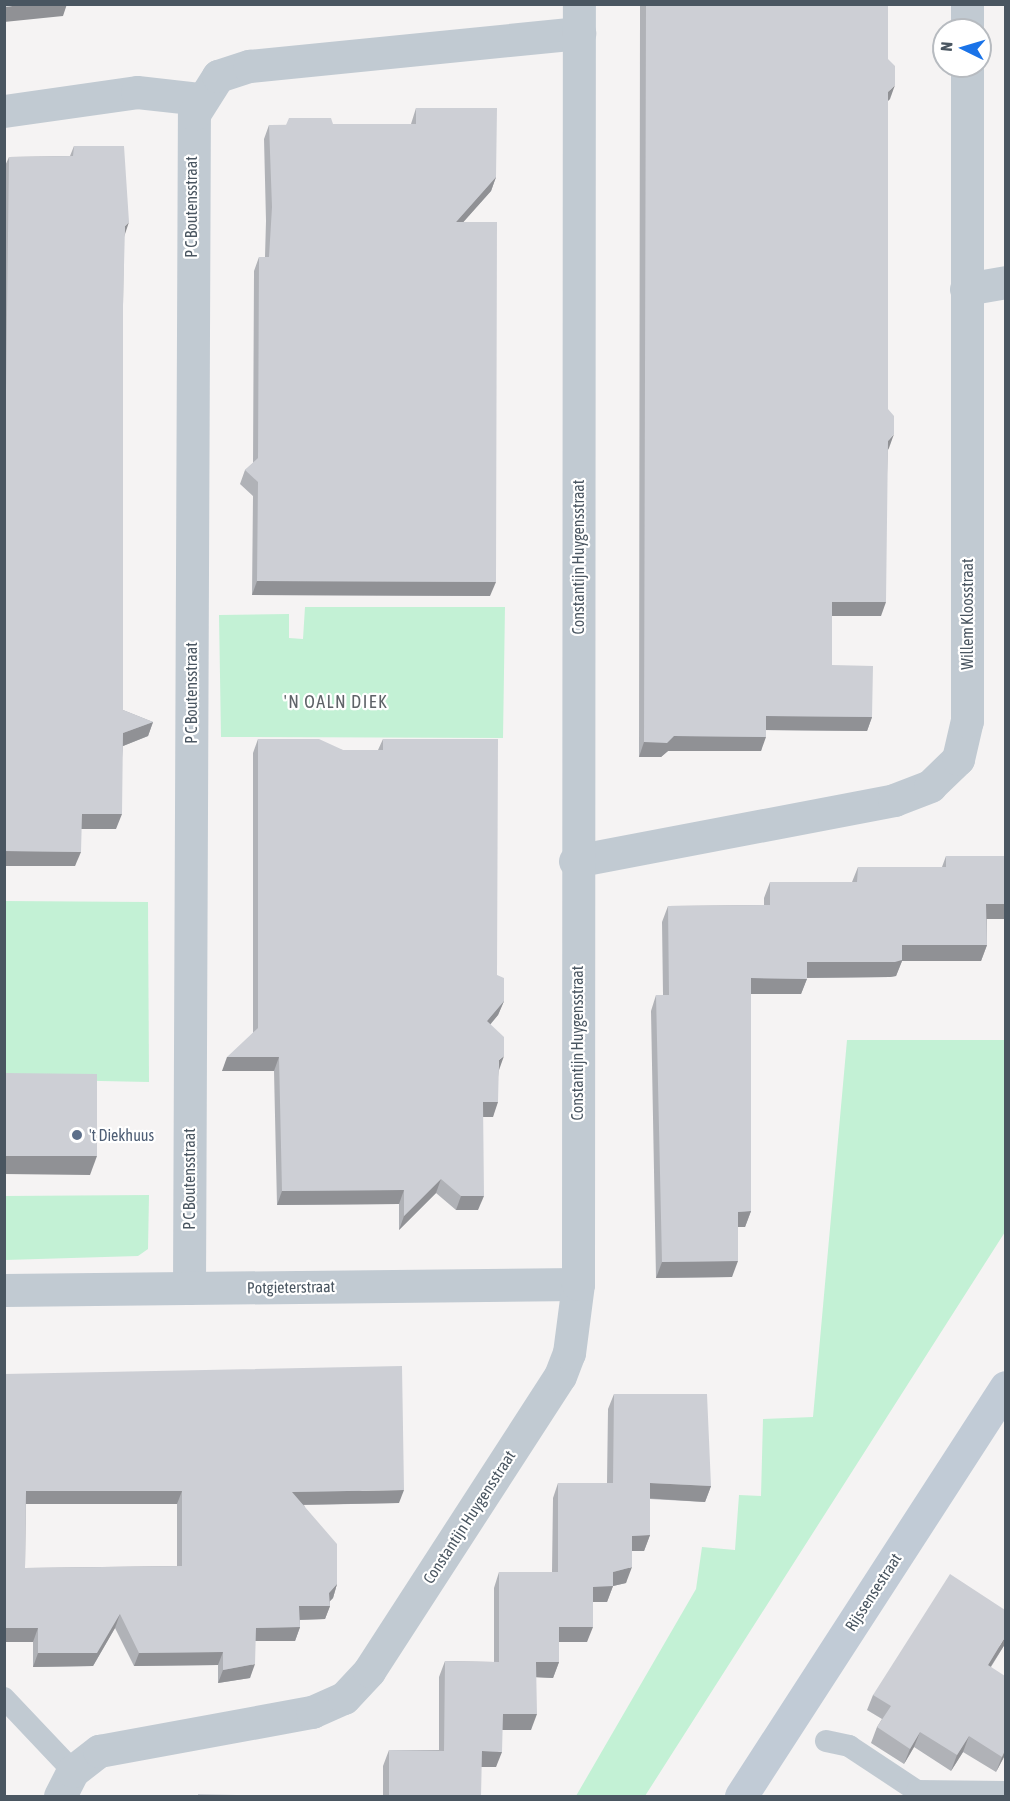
<!DOCTYPE html>
<style>
body{margin:0}
#map{position:relative;width:1010px;height:1801px;overflow:hidden;background:#f5f3f3;font-family:"Asap Condensed",sans-serif}
div>[style]{position:absolute}
.green>*{inset:0;background:#c3f1d5}
.lane>*{height:22px;margin:-11px;padding:0 11px;transform-origin:11px;border-radius:11px;background:#c1cad2}
.street>*{height:33px;margin:-16.5px;padding:0 16.5px;transform-origin:16.5px;border-radius:16.5px;background:#c1cad2}
.secondary>*{height:33px;margin:-16.5px;padding:0 16.5px;transform-origin:16.5px;border-radius:16.5px;background:#c1cbd6}
.wall>*{inset:0;background:#b0b2b7}
.shaded-wall>*{inset:0;background:#909195}
.building>*{inset:0;background:#cdcfd5}
.dots>*{width:16px;height:16px;translate:-50% -50%;box-sizing:border-box;border:3px solid #fff;border-radius:50%}
span{translate:-50% -50%;white-space:nowrap;text-align:center;line-height:1.15;-webkit-text-stroke:4.5px #fff;paint-order:stroke}
.street-label{font-size:16px;color:#4a5661}
.service-label{font-size:16px;color:#4e5e75}
.left{translate:0 -50%;text-align:left}
.neighbourhood-label{font-size:18px;color:#5f6368;letter-spacing:1.5px}
.frame{position:absolute;inset:0;border:6px solid #4a5661;pointer-events:none}
.north{position:absolute;left:932px;top:18px;width:60px;height:60px;box-sizing:border-box;background:#fff;border:2px solid #b7bbc0;border-radius:50%;rotate:275deg;font-size:16px;font-weight:700;line-height:24px;text-align:center;color:#4a5661}
.north::after{content:'';display:block;margin:auto;width:21px;height:27px;background:#1a73e8;clip-path:polygon(50% 0,100% 100%,50% 72%,0 100%)}
</style>
<div id="map">
<div class="green">
<i style="clip-path:polygon(305px 607px,505px 607px,503px 738px,221px 737px,219px 615px,289px 614px,289px 638px,303px 639px)"></i>
<i style="clip-path:polygon(5px 901px,148px 902px,149px 1082px,5px 1079px)"></i>
<i style="clip-path:polygon(847px 1040px,1005px 1040px,1005px 1232px,645px 1796px,576px 1796px,696px 1589px,702px 1547px,735px 1550px,739px 1495px,761px 1496px,763px 1419px,813px 1417px)"></i>
<i style="clip-path:polygon(149px 1195px,148px 1249px,138px 1256px,5px 1260px,5px 1196px)"></i>
</div>
<div class="lane">
<i style="left:4px;top:1698px;width:100px;rotate:46.6deg"></i>
<i style="left:826px;top:1741px;width:24px;rotate:12deg"></i>
<i style="left:849px;top:1746px;width:82px;rotate:33.5deg"></i>
<i style="left:917px;top:1791px;width:89px;rotate:0.6deg"></i>
</div>
<div class="street">
<i style="left:967px;top:30px;width:26px;rotate:-90deg"></i>
<i style="left:4px;top:111px;width:134px;rotate:-8.1deg"></i>
<i style="left:137px;top:92px;width:62px;rotate:6.4deg"></i>
<i style="left:966px;top:289px;width:41px;rotate:-9.9deg"></i>
<i style="left:575px;top:861px;width:325px;rotate:-10.8deg"></i>
<i style="left:894px;top:800px;width:39px;rotate:-21deg"></i>
<i style="left:930px;top:786px;width:39px;rotate:-44deg"></i>
<i style="left:958px;top:759px;width:39px;rotate:-77deg"></i>
<i style="left:967px;top:721px;width:655px;rotate:-90deg"></i>
<i style="left:189px;top:1288px;width:1174px;rotate:-89.76deg"></i>
<i style="left:194px;top:114px;width:45px;rotate:-57.7deg"></i>
<i style="left:218px;top:76px;width:33px;rotate:-18deg"></i>
<i style="left:249px;top:66px;width:332px;rotate:-5.7deg"></i>
<i style="left:4px;top:1290px;width:574px;rotate:-0.6deg"></i>
<i style="left:60px;top:1796px;width:28px;rotate:-63deg"></i>
<i style="left:73px;top:1771px;width:33px;rotate:-38deg"></i>
<i style="left:99px;top:1751px;width:217px;rotate:-10.4deg"></i>
<i style="left:312px;top:1712px;width:35px;rotate:-24deg"></i>
<i style="left:344px;top:1698px;width:37px;rotate:-47deg"></i>
<i style="left:369px;top:1671px;width:351px;rotate:-57.1deg"></i>
<i style="left:560px;top:1376px;width:25px;rotate:-69deg"></i>
<i style="left:569px;top:1353px;width:70px;rotate:-82.6deg"></i>
<i style="left:578px;top:1284px;width:1280px;rotate:-89.96deg"></i>
</div>
<div class="secondary">
<i style="left:741px;top:1796px;width:487px;rotate:-57.1deg"></i>
</div>
<div class="wall">
<i style="clip-path:polygon(640px 4px,888px 4px,888px 59px,890px 99px,888px 101px,888px 409px,889px 448px,888px 450px,881px 616px,832px 616px,832px 665px,872px 717px,867px 731px,766px 730px,761px 751px,668px 751px,661px 757px,639px 757px)"></i>
<i style="clip-path:polygon(416px 108px,496px 177px,491px 191px,463px 222px,490px 596px,252px 595px,253px 496px,240px 484px,245px 470px,253px 463px,254px 271px,259px 257px,265px 257px,266px 221px,264px 139px,269px 125px,411px 124px)"></i>
<i style="clip-path:polygon(74px 146px,124px 236px,123px 306px,123px 710px,153px 722px,148px 736px,123px 746px,116px 829px,81px 829px,75px 866px,4px 866px,4px 168px,9px 157px,70px 156px)"></i>
<i style="clip-path:polygon(258px 739px,343px 750px,378px 750px,383px 739px,497px 975px,504px 1001px,498px 1015px,490px 1025px,499px 1069px,493px 1117px,483px 1117px,478px 1210px,456px 1210px,436px 1193px,399px 1230px,399px 1204px,277px 1205px,274px 1071px,222px 1071px,253px 1033px,253px 753px)"></i>
<i style="clip-path:polygon(946px 856px,1005px 856px,1005px 919px,987px 919px,987px 945px,981px 961px,902px 961px,896px 976px,890px 977px,807px 978px,801px 994px,751px 994px,751px 1211px,745px 1227px,738px 1227px,732px 1277px,656px 1278px,651px 1011px,656px 995px,663px 995px,662px 922px,668px 906px,764px 905px,764px 898px,770px 882px,852px 882px,858px 867px,942px 867px)"></i>
<i style="clip-path:polygon(evenodd,4px 1374px,399px 1503px,304px 1505px,337px 1584px,333px 1598px,330px 1601px,330px 1606px,325px 1619px,300px 1620px,300px 1627px,295px 1641px,255px 1641px,250px 1678px,218px 1683px,218px 1665px,134px 1666px,115px 1628px,93px 1666px,33px 1667px,33px 1642px,4px 1642px,4px 1374px,26px 1504px,177px 1504px,177px 1566px,25px 1568px,26px 1504px)"></i>
<i style="clip-path:polygon(614px 1394px,711px 1486px,705px 1502px,650px 1499px,650px 1535px,644px 1551px,632px 1551px,626px 1583px,613px 1586px,607px 1602px,593px 1602px,587px 1642px,559px 1642px,559px 1662px,553px 1678px,536px 1677px,531px 1730px,502px 1730px,496px 1767px,481px 1767px,481px 1797px,383px 1797px,383px 1766px,389px 1750px,439px 1750px,439px 1677px,445px 1661px,494px 1662px,494px 1588px,499px 1572px,552px 1572px,553px 1498px,558px 1483px,607px 1483px,608px 1409px)"></i>
<i style="clip-path:polygon(1005px 1644px,991px 1667px,1005px 1755px,996px 1772px,963px 1752px,951px 1771px,914px 1747px,904px 1764px,871px 1743px,877px 1727px,882px 1719px,867px 1710px,873px 1695px)"></i>
</div>
<div class="shaded-wall">
<i style="clip-path:polygon(29px 4px,67px 4px,63px 16px,4px 22px,4px 7px)"></i>
<i style="clip-path:polygon(895px 85px,890px 99px,882px 106px,888px 92px)"></i>
<i style="clip-path:polygon(496px 177px,491px 191px,451px 236px,456px 222px)"></i>
<i style="clip-path:polygon(129px 222px,124px 237px,125px 226px)"></i>
<i style="clip-path:polygon(894px 434px,889px 448px,883px 455px,888px 441px)"></i>
<i style="clip-path:polygon(257px 581px,496px 582px,490px 596px,252px 595px)"></i>
<i style="clip-path:polygon(832px 602px,886px 602px,881px 616px,827px 616px)"></i>
<i style="clip-path:polygon(766px 716px,872px 717px,867px 731px,761px 730px)"></i>
<i style="clip-path:polygon(153px 722px,148px 736px,118px 748px,123px 733px)"></i>
<i style="clip-path:polygon(674px 736px,766px 737px,761px 751px,668px 751px,661px 757px,639px 757px,644px 742px)"></i>
<i style="clip-path:polygon(82px 814px,122px 814px,116px 829px,76px 829px)"></i>
<i style="clip-path:polygon(4px 851px,81px 852px,75px 866px,4px 866px)"></i>
<i style="clip-path:polygon(986px 904px,1005px 904px,1005px 919px,981px 919px)"></i>
<i style="clip-path:polygon(902px 945px,987px 945px,981px 961px,902px 961px,896px 976px,890px 977px,801px 978px,807px 962px)"></i>
<i style="clip-path:polygon(751px 978px,807px 979px,801px 994px,746px 994px)"></i>
<i style="clip-path:polygon(504px 1001px,498px 1015px,481px 1035px,487px 1021px)"></i>
<i style="clip-path:polygon(504px 1056px,499px 1070px,499px 1060px)"></i>
<i style="clip-path:polygon(227px 1057px,279px 1057px,274px 1071px,222px 1071px)"></i>
<i style="clip-path:polygon(483px 1102px,498px 1102px,493px 1117px,478px 1117px)"></i>
<i style="clip-path:polygon(4px 1156px,97px 1156px,90px 1175px,4px 1174px)"></i>
<i style="clip-path:polygon(441px 1179px,436px 1193px,399px 1230px,404px 1216px)"></i>
<i style="clip-path:polygon(404px 1190px,399px 1204px,277px 1205px,282px 1191px)"></i>
<i style="clip-path:polygon(461px 1196px,484px 1196px,478px 1210px,456px 1210px)"></i>
<i style="clip-path:polygon(751px 1211px,745px 1227px,732px 1227px,738px 1212px)"></i>
<i style="clip-path:polygon(738px 1261px,732px 1277px,656px 1278px,662px 1262px)"></i>
<i style="clip-path:polygon(650px 1483px,711px 1486px,705px 1502px,645px 1498px)"></i>
<i style="clip-path:polygon(404px 1490px,399px 1503px,288px 1505px,292px 1492px)"></i>
<i style="clip-path:polygon(26px 1491px,182px 1491px,177px 1504px,21px 1504px)"></i>
<i style="clip-path:polygon(650px 1535px,644px 1551px,627px 1551px,632px 1536px)"></i>
<i style="clip-path:polygon(632px 1567px,626px 1583px,613px 1586px,607px 1602px,587px 1602px,593px 1587px,613px 1572px)"></i>
<i style="clip-path:polygon(337px 1584px,333px 1598px,325px 1606px,330px 1606px,325px 1619px,294px 1620px,299px 1606px,329px 1593px)"></i>
<i style="clip-path:polygon(120px 1614px,115px 1628px,93px 1666px,33px 1667px,38px 1653px)"></i>
<i style="clip-path:polygon(300px 1627px,295px 1641px,251px 1641px,256px 1628px)"></i>
<i style="clip-path:polygon(559px 1627px,593px 1627px,587px 1642px,553px 1642px)"></i>
<i style="clip-path:polygon(4px 1628px,38px 1628px,33px 1642px,4px 1642px)"></i>
<i style="clip-path:polygon(1005px 1637px,1005px 1644px,982px 1680px,988px 1665px)"></i>
<i style="clip-path:polygon(223px 1652px,218px 1665px,134px 1666px,139px 1653px)"></i>
<i style="clip-path:polygon(536px 1662px,559px 1662px,553px 1678px,531px 1677px)"></i>
<i style="clip-path:polygon(255px 1664px,250px 1678px,218px 1683px,223px 1670px)"></i>
<i style="clip-path:polygon(503px 1714px,537px 1714px,531px 1730px,497px 1730px)"></i>
<i style="clip-path:polygon(920px 1732px,914px 1747px,904px 1764px,910px 1749px)"></i>
<i style="clip-path:polygon(969px 1736px,963px 1752px,951px 1771px,957px 1755px)"></i>
<i style="clip-path:polygon(1005px 1750px,1005px 1755px,996px 1772px,1002px 1757px)"></i>
<i style="clip-path:polygon(482px 1751px,502px 1752px,496px 1767px,476px 1767px)"></i>
</div>
<div class="building">
<i style="clip-path:polygon(4px 4px,29px 4px,4px 7px)"></i>
<i style="clip-path:polygon(646px 4px,888px 4px,888px 59px,895px 66px,895px 85px,888px 92px,888px 409px,894px 416px,894px 434px,888px 441px,886px 602px,832px 602px,832px 665px,873px 666px,872px 717px,766px 716px,766px 737px,674px 736px,667px 743px,644px 742px)"></i>
<i style="clip-path:polygon(416px 108px,497px 108px,496px 177px,456px 222px,497px 222px,496px 582px,257px 581px,258px 482px,245px 470px,258px 458px,259px 257px,269px 257px,272px 207px,269px 125px,286px 125px,289px 118px,331px 118px,333px 124px,416px 124px)"></i>
<i style="clip-path:polygon(74px 146px,124px 146px,129px 222px,125px 226px,123px 306px,123px 710px,153px 722px,123px 733px,122px 814px,82px 814px,81px 852px,4px 851px,4px 547px,9px 157px,73px 156px)"></i>
<i style="clip-path:polygon(258px 739px,319px 739px,343px 750px,383px 750px,383px 739px,498px 739px,497px 975px,504px 978px,504px 1001px,487px 1021px,504px 1037px,504px 1056px,499px 1060px,498px 1102px,483px 1102px,484px 1196px,461px 1196px,441px 1179px,404px 1216px,404px 1190px,282px 1191px,279px 1057px,227px 1057px,258px 1028px)"></i>
<i style="clip-path:polygon(946px 856px,1005px 856px,1005px 904px,986px 904px,987px 945px,902px 945px,902px 960px,895px 962px,807px 962px,807px 979px,751px 978px,751px 1211px,738px 1212px,738px 1261px,662px 1262px,656px 995px,669px 995px,668px 906px,770px 905px,770px 882px,857px 882px,858px 867px,946px 867px)"></i>
<i style="clip-path:polygon(4px 1073px,97px 1074px,97px 1156px,4px 1156px)"></i>
<i style="clip-path:polygon(evenodd,402px 1366px,404px 1490px,292px 1492px,337px 1544px,337px 1584px,329px 1593px,330px 1606px,299px 1606px,300px 1627px,256px 1628px,255px 1664px,223px 1670px,223px 1652px,139px 1653px,120px 1614px,97px 1653px,38px 1653px,38px 1628px,4px 1628px,4px 1374px,402px 1366px,26px 1491px,182px 1491px,182px 1566px,25px 1568px,26px 1491px)"></i>
<i style="clip-path:polygon(614px 1394px,707px 1394px,711px 1486px,650px 1483px,650px 1535px,632px 1536px,632px 1567px,613px 1572px,613px 1586px,593px 1587px,593px 1627px,559px 1627px,559px 1662px,536px 1662px,537px 1714px,503px 1714px,502px 1752px,482px 1751px,481px 1797px,389px 1797px,389px 1750px,444px 1751px,445px 1661px,499px 1662px,499px 1572px,558px 1572px,558px 1483px,613px 1483px)"></i>
<i style="clip-path:polygon(950px 1574px,1005px 1610px,1005px 1637px,988px 1665px,1005px 1676px,1005px 1750px,1002px 1757px,969px 1736px,957px 1755px,920px 1732px,910px 1749px,877px 1727px,891px 1706px,873px 1695px)"></i>
<i style="clip-path:polygon(198px 1794px,306px 1797px,198px 1797px)"></i>
</div>
<div class="dots">
<i style="left:77px;top:1135px;background:#5c6f8a"></i>
</div>
<div class="street-label">
<span style="left:191px;top:207px;rotate:-90deg">P C Boutensstraat</span>
<span style="left:578px;top:557px;rotate:-90deg">Constantijn Huygensstraat</span>
<span style="left:967px;top:614px;rotate:-90deg">Willem Kloosstraat</span>
<span style="left:191px;top:693px;rotate:-90deg">P C Boutensstraat</span>
<span style="left:577px;top:1043px;rotate:-90deg">Constantijn Huygensstraat</span>
<span style="left:189px;top:1179px;rotate:-90deg">P C Boutensstraat</span>
<span style="left:291px;top:1287px;rotate:-1deg">Potgieterstraat</span>
<span style="left:469px;top:1517px;rotate:-57deg">Constantijn Huygensstraat</span>
<span style="left:873px;top:1592px;rotate:-57deg">Rijssensestraat</span>
</div>
<div class="service-label">
<span class="left" style="left:89px;top:1135px">'t Diekhuus</span>
</div>
<div class="neighbourhood-label">
<span style="left:336px;top:702px">'N OALN DIEK</span>
</div>
<div class="frame"></div>
<div class="north">N</div>
</div>
